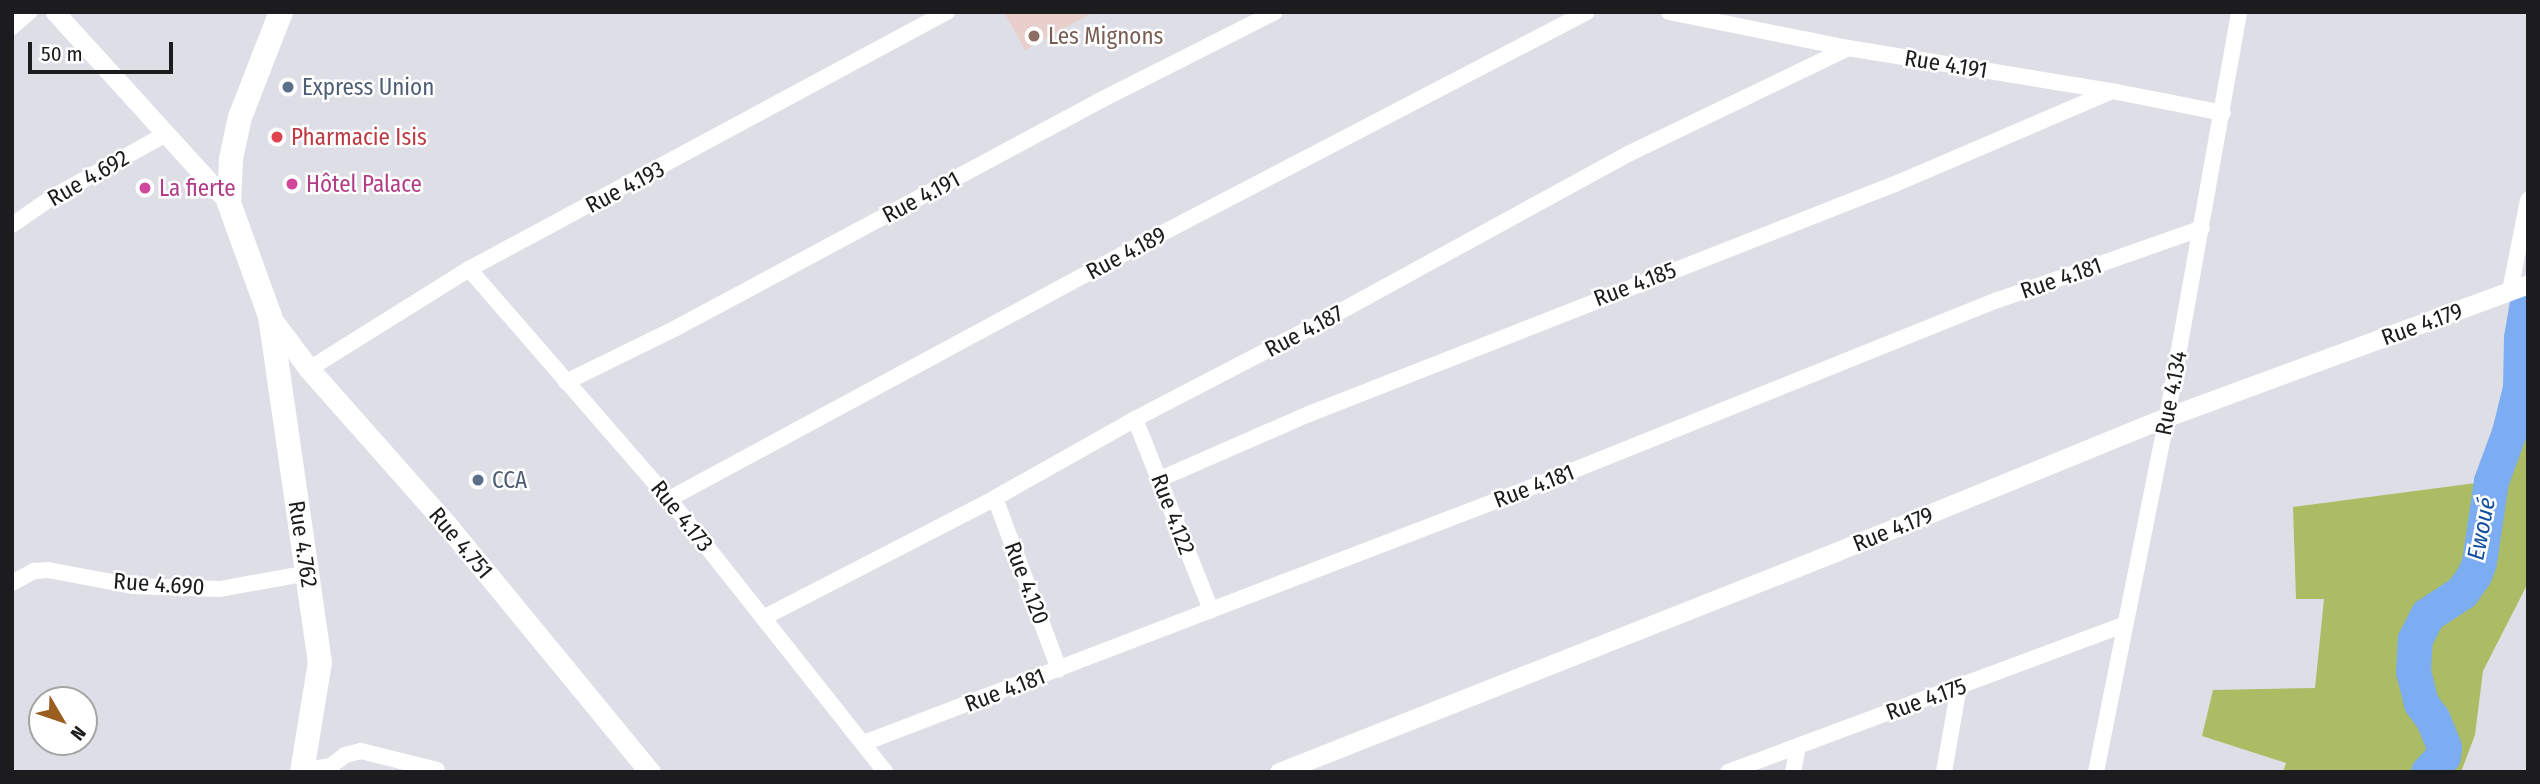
<!DOCTYPE html>
<meta charset="utf-8">
<style>
body{margin:0}
#map{position:relative;width:2540px;height:784px;overflow:hidden;background:#dedfe6;font-family:"Fira Sans Condensed",sans-serif}
div>[style]{position:absolute}
.education>*{inset:0;background:#e9cfcc}
.forest>*{inset:0;background:#abbc65}
.river>*{height:35px;margin:-17.5px;padding:0 17.5px;transform-origin:17.5px;border-radius:17.5px;background:#7cacf1}
.minor>*{height:16px;margin:-8px;padding:0 8px;transform-origin:8px;border-radius:8px;background:#fff}
.tertiary>*{height:19px;margin:-9.5px;padding:0 9.5px;transform-origin:9.5px;border-radius:9.5px;background:#fff}
.secondary>*{height:21px;margin:-10.5px;padding:0 10.5px;transform-origin:10.5px;border-radius:10.5px;background:#fff}
.primary>*{height:24px;margin:-12px;padding:0 12px;transform-origin:12px;border-radius:12px;background:#fff}
.dots>*{width:19px;height:19px;translate:-50% -50%;box-sizing:border-box;border:4px solid #fff;border-radius:50%}
span{translate:-50% -50%;white-space:nowrap;text-align:center;line-height:1.15;-webkit-text-stroke:5px #fff;paint-order:stroke}
.education-label{font-size:23px;color:#785e54}
.left{translate:0 -50%;text-align:left}
.street-label{font-size:23px;color:#1c1c1e}
.service-label{font-size:23px;color:#4e5e75}
.health-label{font-size:23px;color:#be3a42}
.hotel-label{font-size:23px;color:#b23c85}
.water-label{font-size:24px;color:#114f9f;font-style:italic}
.frame{position:absolute;inset:0;border:14px solid #1c1c1e;pointer-events:none}
.north{position:absolute;left:28px;top:686px;width:70px;height:70px;box-sizing:border-box;background:#fff;border:2px solid #a4a4a5;border-radius:50%;rotate:129deg;font-size:19px;font-weight:700;line-height:28px;text-align:center;color:#1c1c1e}
.north::after{content:'';display:block;margin:auto;width:24px;height:32px;background:#9a5e20;clip-path:polygon(50% 0,100% 100%,50% 72%,0 100%)}
.scale{position:absolute;left:28px;top:42px;width:145px;height:32px;box-sizing:border-box;border:4px solid #1c1c1e;border-top:0;padding-left:9px;font-size:21px;line-height:24px;white-space:nowrap;color:#1c1c1e;-webkit-text-stroke:5px #fff;paint-order:stroke}
</style>
<div id="map">
<div class="education">
<i style="clip-path:polygon(1004px 12px,1094px 12px,1025px 50px)"></i>
</div>
<div class="forest">
<i style="clip-path:polygon(2520px 388px,2528px 390px,2528px 583px,2483px 671px,2475px 735px,2461px 772px,2283px 772px,2286px 763px,2202px 736px,2213px 690px,2315px 688px,2324px 599px,2296px 599px,2293px 507px,2491px 481px,2509px 432px)"></i>
</div>
<div class="river">
<i style="left:2428px;top:772px;width:22px;rotate:-47deg"></i>
<i style="left:2443px;top:756px;width:9px;rotate:-84deg"></i>
<i style="left:2444px;top:747px;width:31px;rotate:-112deg"></i>
<i style="left:2432px;top:718px;width:19px;rotate:-126deg"></i>
<i style="left:2421px;top:703px;width:32px;rotate:-104deg"></i>
<i style="left:2413px;top:672px;width:33px;rotate:-87deg"></i>
<i style="left:2415px;top:639px;width:27px;rotate:-63deg"></i>
<i style="left:2427px;top:615px;width:42px;rotate:-33.3deg"></i>
<i style="left:2462px;top:592px;width:21px;rotate:-55deg"></i>
<i style="left:2474px;top:575px;width:14px;rotate:-69deg"></i>
<i style="left:2479px;top:562px;width:82px;rotate:-81.6deg"></i>
<i style="left:2491px;top:481px;width:52px;rotate:-69.8deg"></i>
<i style="left:2509px;top:432px;width:45px;rotate:-76deg"></i>
<i style="left:2520px;top:388px;width:50px;rotate:-88.9deg"></i>
<i style="left:2521px;top:338px;width:43px;rotate:-80.5deg"></i>
</div>
<div class="minor">
<i style="left:1669px;top:12px;width:183px;rotate:11.4deg"></i>
<i style="left:1848px;top:48px;width:267px;rotate:9.3deg"></i>
<i style="left:2112px;top:91px;width:113px;rotate:11.2deg"></i>
<i style="left:12px;top:27px;width:23px;rotate:-41deg"></i>
<i style="left:12px;top:225px;width:47px;rotate:-34.7deg"></i>
<i style="left:51px;top:198px;width:132px;rotate:-29.1deg"></i>
<i style="left:469px;top:269px;width:305px;rotate:49deg"></i>
<i style="left:669px;top:499px;width:348px;rotate:51.6deg"></i>
<i style="left:2510px;top:291px;width:93px;rotate:-78.8deg"></i>
<i style="left:309px;top:369px;width:189px;rotate:-32deg"></i>
<i style="left:469px;top:269px;width:543px;rotate:-28.27deg"></i>
<i style="left:566px;top:382px;width:123px;rotate:-26.1deg"></i>
<i style="left:676px;top:328px;width:478px;rotate:-28.2deg"></i>
<i style="left:1097px;top:102px;width:199px;rotate:-26.8deg"></i>
<i style="left:1135px;top:419px;width:206px;rotate:68.3deg"></i>
<i style="left:1160px;top:479px;width:163px;rotate:-23.6deg"></i>
<i style="left:1309px;top:414px;width:630px;rotate:-21.43deg"></i>
<i style="left:1895px;top:184px;width:236px;rotate:-23.2deg"></i>
<i style="left:995px;top:498px;width:183px;rotate:69.5deg"></i>
<i style="left:669px;top:499px;width:550px;rotate:-28.34deg"></i>
<i style="left:1153px;top:238px;width:489px;rotate:-27.5deg"></i>
<i style="left:12px;top:583px;width:25px;rotate:-29deg"></i>
<i style="left:34px;top:571px;width:14px;rotate:-4deg"></i>
<i style="left:48px;top:570px;width:86px;rotate:10.7deg"></i>
<i style="left:133px;top:586px;width:87px;rotate:2deg"></i>
<i style="left:220px;top:589px;width:89px;rotate:-10.3deg"></i>
<i style="left:763px;top:618px;width:261px;rotate:-27.3deg"></i>
<i style="left:995px;top:498px;width:161px;rotate:-29.4deg"></i>
<i style="left:1135px;top:419px;width:210px;rotate:-27.5deg"></i>
<i style="left:1321px;top:322px;width:350px;rotate:-28.7deg"></i>
<i style="left:1628px;top:154px;width:244px;rotate:-25.7deg"></i>
<i style="left:864px;top:743px;width:721px;rotate:-20.97deg"></i>
<i style="left:1537px;top:485px;width:497px;rotate:-21.9deg"></i>
<i style="left:1998px;top:300px;width:216px;rotate:-19.4deg"></i>
<i style="left:303px;top:770px;width:28px;rotate:-8deg"></i>
<i style="left:331px;top:766px;width:18px;rotate:-38deg"></i>
<i style="left:345px;top:755px;width:16px;rotate:-14deg"></i>
<i style="left:361px;top:751px;width:78px;rotate:14deg"></i>
<i style="left:1728px;top:772px;width:421px;rotate:-20.4deg"></i>
<i style="left:1793px;top:772px;width:26px;rotate:-79deg"></i>
<i style="left:1944px;top:772px;width:87px;rotate:-80.1deg"></i>
<i style="left:2096px;top:772px;width:362px;rotate:-78.7deg"></i>
<i style="left:2167px;top:417px;width:411px;rotate:-79.9deg"></i>
</div>
<div class="tertiary">
<i style="left:55px;top:12px;width:258px;rotate:47.7deg"></i>
<i style="left:1279px;top:772px;width:596px;rotate:-21.57deg"></i>
<i style="left:1833px;top:553px;width:361px;rotate:-22.2deg"></i>
<i style="left:2167px;top:417px;width:385px;rotate:-20.2deg"></i>
</div>
<div class="secondary">
<i style="left:270px;top:317px;width:65px;rotate:53.1deg"></i>
<i style="left:309px;top:369px;width:208px;rotate:48.5deg"></i>
<i style="left:447px;top:525px;width:320px;rotate:50.6deg"></i>
</div>
<div class="primary">
<i style="left:281px;top:12px;width:113px;rotate:111.3deg"></i>
<i style="left:240px;top:117px;width:43px;rotate:102.1deg"></i>
<i style="left:231px;top:159px;width:44px;rotate:92.6deg"></i>
<i style="left:229px;top:203px;width:120px;rotate:70.1deg"></i>
<i style="left:270px;top:316px;width:350px;rotate:81.8deg"></i>
<i style="left:320px;top:662px;width:111px;rotate:99.3deg"></i>
</div>
<div class="dots">
<i style="left:1034px;top:36px;background:#8d6e63"></i>
<i style="left:288px;top:87px;background:#5c6f8a"></i>
<i style="left:277px;top:137px;background:#e0444e"></i>
<i style="left:292px;top:184px;background:#d1479c"></i>
<i style="left:145px;top:188px;background:#d1479c"></i>
<i style="left:478px;top:480px;background:#5c6f8a"></i>
</div>
<div class="education-label">
<span class="left" style="left:1048px;top:36px">Les Mignons</span>
</div>
<div class="street-label">
<span style="left:1946px;top:64px;rotate:9deg">Rue 4.191</span>
<span style="left:88px;top:178px;rotate:-30deg">Rue 4.692</span>
<span style="left:625px;top:187px;rotate:-28deg">Rue 4.193</span>
<span style="left:921px;top:197px;rotate:-28deg">Rue 4.191</span>
<span style="left:1126px;top:253px;rotate:-28deg">Rue 4.189</span>
<span style="left:2061px;top:278px;rotate:-19deg">Rue 4.181</span>
<span style="left:1635px;top:284px;rotate:-21deg">Rue 4.185</span>
<span style="left:2422px;top:324px;rotate:-20deg">Rue 4.179</span>
<span style="left:1304px;top:331px;rotate:-28deg">Rue 4.187</span>
<span style="left:2171px;top:393px;rotate:-79deg">Rue 4.134</span>
<span style="left:1534px;top:486px;rotate:-21deg">Rue 4.181</span>
<span style="left:1173px;top:514px;rotate:69deg">Rue 4.122</span>
<span style="left:682px;top:516px;rotate:51deg">Rue 4.173</span>
<span style="left:1893px;top:529px;rotate:-22deg">Rue 4.179</span>
<span style="left:461px;top:543px;rotate:50deg">Rue 4.751</span>
<span style="left:303px;top:544px;rotate:81deg">Rue 4.762</span>
<span style="left:1027px;top:583px;rotate:69deg">Rue 4.120</span>
<span style="left:159px;top:584px;rotate:4deg">Rue 4.690</span>
<span style="left:1005px;top:690px;rotate:-21deg">Rue 4.181</span>
<span style="left:1926px;top:699px;rotate:-20deg">Rue 4.175</span>
</div>
<div class="service-label">
<span class="left" style="left:302px;top:87px">Express Union</span>
<span class="left" style="left:492px;top:480px">CCA</span>
</div>
<div class="health-label">
<span class="left" style="left:291px;top:137px">Pharmacie Isis</span>
</div>
<div class="hotel-label">
<span class="left" style="left:306px;top:184px">Hôtel Palace</span>
<span class="left" style="left:159px;top:188px">La fierte</span>
</div>
<div class="water-label">
<span style="left:2482px;top:529px;rotate:-79deg">Ewoué</span>
</div>
<div class="frame"></div>
<div class="north">N</div>
<div class="scale">50 m</div>
</div>
